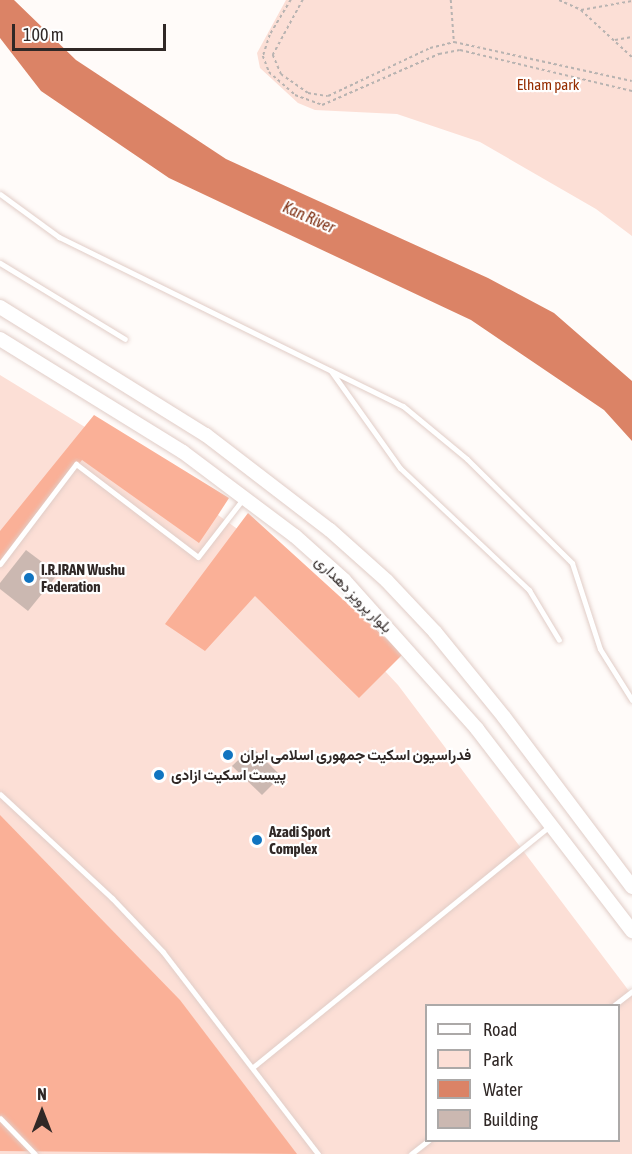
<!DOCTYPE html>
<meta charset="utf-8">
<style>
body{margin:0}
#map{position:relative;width:632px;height:1154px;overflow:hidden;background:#fffbf9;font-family:"Asap Condensed",Vazirmatn,sans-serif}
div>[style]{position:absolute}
.green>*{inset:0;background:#fcdfd6}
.forest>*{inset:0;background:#fab097}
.water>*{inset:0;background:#db8366}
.building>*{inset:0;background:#cbb8b1}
.path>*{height:1.5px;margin-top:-0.75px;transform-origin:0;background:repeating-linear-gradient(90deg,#b8b3b1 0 3px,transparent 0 6px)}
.roads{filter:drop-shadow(0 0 2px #e1cdc7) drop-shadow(0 0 2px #e1cdc7)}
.service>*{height:5px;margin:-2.5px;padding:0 2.5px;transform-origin:2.5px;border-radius:2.5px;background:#fff}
.secondary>*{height:14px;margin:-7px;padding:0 7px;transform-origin:7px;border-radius:7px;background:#fff}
.dots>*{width:16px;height:16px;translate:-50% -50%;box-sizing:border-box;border:3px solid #fff;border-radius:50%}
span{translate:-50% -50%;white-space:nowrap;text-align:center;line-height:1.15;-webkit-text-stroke:4.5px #fff;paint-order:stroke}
.park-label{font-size:15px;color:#952d00}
.poi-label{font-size:15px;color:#302826;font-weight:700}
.left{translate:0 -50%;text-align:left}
.street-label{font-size:15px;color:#302826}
.water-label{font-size:16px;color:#7e2e11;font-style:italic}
.legend{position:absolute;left:425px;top:1004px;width:195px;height:138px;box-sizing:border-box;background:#fff;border:2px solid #aca9a8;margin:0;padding:8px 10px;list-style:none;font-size:18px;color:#302826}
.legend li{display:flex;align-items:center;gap:12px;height:30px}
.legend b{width:30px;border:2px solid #aca9a8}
.north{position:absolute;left:12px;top:1082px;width:60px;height:60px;-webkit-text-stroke:4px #fff;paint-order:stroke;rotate:0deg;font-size:16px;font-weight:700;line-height:24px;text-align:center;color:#302826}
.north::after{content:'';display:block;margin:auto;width:21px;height:27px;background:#302826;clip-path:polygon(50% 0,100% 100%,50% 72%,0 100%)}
.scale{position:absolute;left:12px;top:24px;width:154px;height:27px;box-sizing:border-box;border:3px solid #302826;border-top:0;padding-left:8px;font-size:18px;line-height:21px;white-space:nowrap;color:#302826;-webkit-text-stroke:4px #fff;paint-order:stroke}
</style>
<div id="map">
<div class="green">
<i style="clip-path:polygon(286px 0,632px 0,632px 236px,596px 209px,480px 142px,397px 114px,315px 110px,298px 103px,260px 68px,257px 53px)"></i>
<i style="clip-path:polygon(evenodd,0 375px,160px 473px,254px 541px,314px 595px,398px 685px,632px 995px,632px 1154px,0 1154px,0 375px,426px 1006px,618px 1006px,618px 1140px,426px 1140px,426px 1006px)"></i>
</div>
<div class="forest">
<i style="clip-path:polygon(94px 415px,229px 498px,218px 515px,199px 543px,82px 460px,0 563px,0 531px)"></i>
<i style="clip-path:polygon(248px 513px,403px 654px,359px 698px,255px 596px,205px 651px,165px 624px)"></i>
<i style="clip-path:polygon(0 815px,180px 1000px,297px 1154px,0 1151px)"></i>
</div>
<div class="water">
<i style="clip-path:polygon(0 0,14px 0,76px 60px,226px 159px,488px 278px,554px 313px,632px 381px,632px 441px,604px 410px,471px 320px,169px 178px,41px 91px,0 38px)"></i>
</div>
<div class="building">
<i style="clip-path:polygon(26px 550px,58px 574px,28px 611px,0 589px,0 583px)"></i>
<i style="clip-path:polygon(252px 747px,281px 776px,262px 795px,232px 766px)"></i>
</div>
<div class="path">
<i style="left:291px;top:0;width:41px;rotate:121deg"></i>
<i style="left:270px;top:35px;width:22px;rotate:108deg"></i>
<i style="left:263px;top:56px;width:17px;rotate:69deg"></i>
<i style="left:269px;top:72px;width:35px;rotate:41deg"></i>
<i style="left:295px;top:95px;width:29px;rotate:20deg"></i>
<i style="left:322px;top:105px;width:128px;rotate:-23.6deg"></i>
<i style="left:439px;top:54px;width:21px;rotate:-11deg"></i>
<i style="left:460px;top:50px;width:177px;rotate:13.4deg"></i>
<i style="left:303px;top:0;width:63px;rotate:118.6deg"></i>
<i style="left:273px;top:55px;width:21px;rotate:67deg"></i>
<i style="left:281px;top:74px;width:33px;rotate:35deg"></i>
<i style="left:308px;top:93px;width:20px;rotate:9deg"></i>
<i style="left:328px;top:96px;width:113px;rotate:-25.2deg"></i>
<i style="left:430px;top:48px;width:25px;rotate:-14deg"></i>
<i style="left:454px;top:42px;width:182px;rotate:12.4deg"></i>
<i style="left:451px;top:0;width:41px;rotate:85.8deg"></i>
<i style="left:559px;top:0;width:24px;rotate:24deg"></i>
<i style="left:581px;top:10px;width:69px;rotate:42.7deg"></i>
<i style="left:581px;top:10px;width:52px;rotate:-10deg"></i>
<i style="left:615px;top:40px;width:17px;rotate:-10deg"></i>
</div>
<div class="roads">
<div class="service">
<i style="left:0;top:194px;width:73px;rotate:36.1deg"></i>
<i style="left:59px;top:237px;width:383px;rotate:26.2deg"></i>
<i style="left:403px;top:406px;width:83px;rotate:39.6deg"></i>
<i style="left:467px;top:459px;width:148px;rotate:44.7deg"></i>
<i style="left:572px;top:563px;width:90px;rotate:72deg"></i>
<i style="left:600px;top:649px;width:60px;rotate:57.9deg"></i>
<i style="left:0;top:263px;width:146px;rotate:31.3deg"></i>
<i style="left:331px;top:371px;width:119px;rotate:54.6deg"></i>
<i style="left:400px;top:468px;width:178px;rotate:43.4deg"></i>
<i style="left:529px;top:590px;width:58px;rotate:59deg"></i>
<i style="left:0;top:564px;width:126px;rotate:-52.8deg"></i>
<i style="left:76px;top:464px;width:153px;rotate:37.3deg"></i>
<i style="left:198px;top:557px;width:73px;rotate:-52.2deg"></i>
<i style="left:0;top:794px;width:153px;rotate:42.9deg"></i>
<i style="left:112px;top:898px;width:74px;rotate:46.6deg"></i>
<i style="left:163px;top:952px;width:255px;rotate:52.5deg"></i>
<i style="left:613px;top:1006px;width:24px;rotate:-38deg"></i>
<i style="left:253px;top:1067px;width:382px;rotate:-39.1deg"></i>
<i style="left:0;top:1118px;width:50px;rotate:45.8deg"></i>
<i style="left:411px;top:1154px;width:23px;rotate:-38deg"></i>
</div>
<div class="secondary">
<i style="left:0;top:307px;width:243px;rotate:31.9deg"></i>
<i style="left:206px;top:435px;width:156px;rotate:37.5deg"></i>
<i style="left:330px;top:530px;width:76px;rotate:41.8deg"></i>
<i style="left:387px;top:581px;width:70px;rotate:46.7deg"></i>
<i style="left:435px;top:632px;width:109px;rotate:50.9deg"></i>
<i style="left:504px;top:717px;width:213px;rotate:53deg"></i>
<i style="left:0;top:339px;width:215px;rotate:31.7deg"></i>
<i style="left:183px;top:452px;width:140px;rotate:36.9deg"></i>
<i style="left:295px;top:536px;width:66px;rotate:41.9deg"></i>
<i style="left:344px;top:580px;width:200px;rotate:48.2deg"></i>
<i style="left:477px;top:729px;width:255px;rotate:52.5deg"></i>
</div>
</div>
<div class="dots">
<i style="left:29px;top:578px;background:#1174c0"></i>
<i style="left:228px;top:755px;background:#1174c0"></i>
<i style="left:159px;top:775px;background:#1174c0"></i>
<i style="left:257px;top:840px;background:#1174c0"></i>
</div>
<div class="park-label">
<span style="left:548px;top:85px">Elham park</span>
</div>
<div class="poi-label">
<span class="left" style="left:41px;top:578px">I.R.IRAN Wushu<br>Federation</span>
<span class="left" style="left:240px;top:755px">فدراسیون اسکیت جمهوری اسلامی ایران</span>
<span class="left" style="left:171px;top:775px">پیست اسکیت ازادی</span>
<span class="left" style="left:269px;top:840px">Azadi Sport<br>Complex</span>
</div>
<div class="street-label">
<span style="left:354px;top:594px;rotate:45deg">بلوار پرویز دهداری</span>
</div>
<div class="water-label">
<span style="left:309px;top:217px;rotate:24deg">Kan River</span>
</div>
<ul class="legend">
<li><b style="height:8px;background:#fff"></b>Road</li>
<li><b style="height:16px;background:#fcdfd6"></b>Park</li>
<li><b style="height:16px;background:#db8366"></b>Water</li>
<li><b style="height:16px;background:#cbb8b1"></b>Building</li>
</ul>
<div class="north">N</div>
<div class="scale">100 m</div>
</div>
